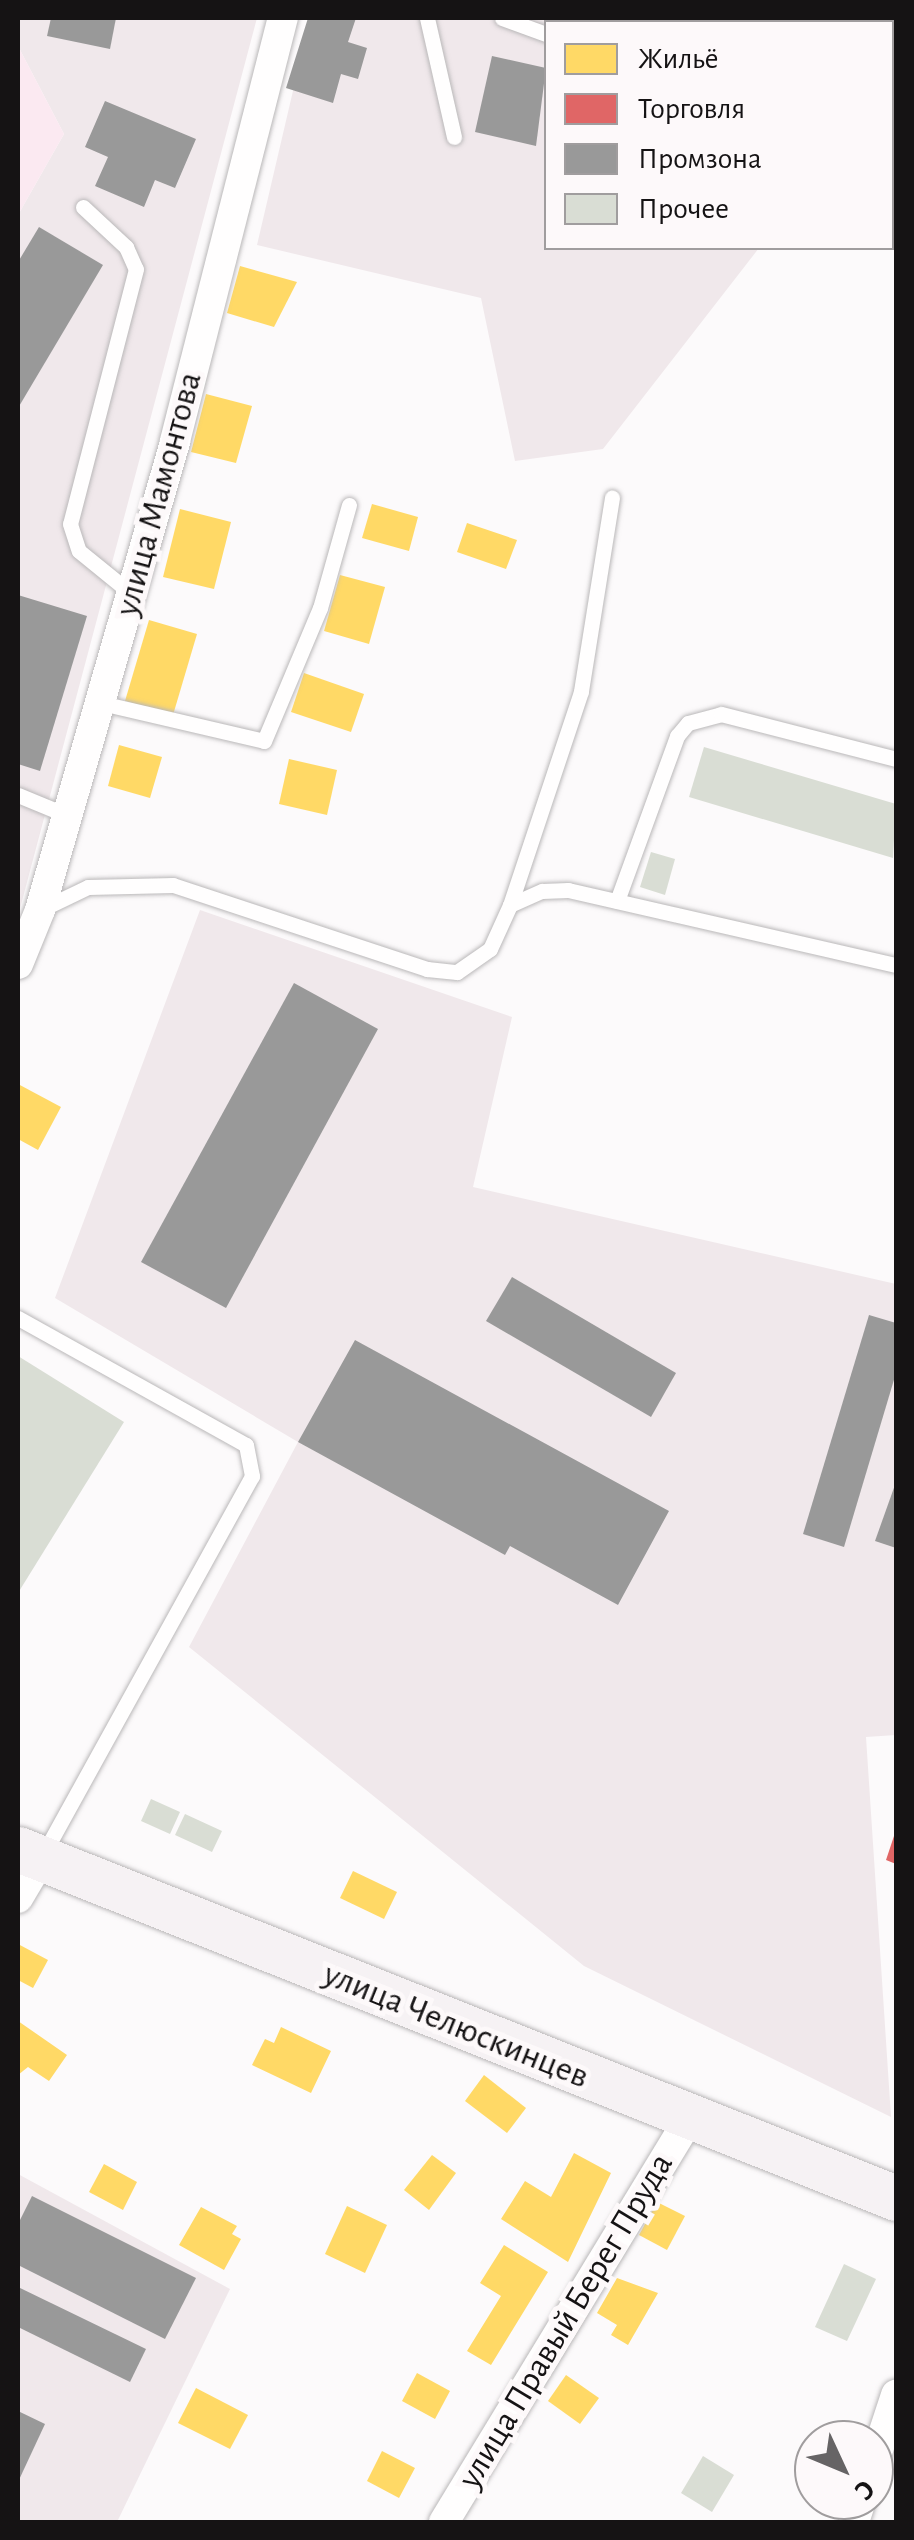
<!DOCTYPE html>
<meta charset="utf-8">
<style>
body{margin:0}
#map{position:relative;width:914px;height:2540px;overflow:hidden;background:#fcfafb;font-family:"Alegreya Sans",sans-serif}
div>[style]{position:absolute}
.built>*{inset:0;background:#f0e8eb}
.green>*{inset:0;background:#fbe9f1}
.homes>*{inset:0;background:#ffd966}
.shops>*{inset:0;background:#e06666}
.industry>*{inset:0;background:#999}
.building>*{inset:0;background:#d9ddd4}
.roads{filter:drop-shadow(0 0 2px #bab8b9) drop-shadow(0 0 2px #bab8b9)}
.service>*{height:15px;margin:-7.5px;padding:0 7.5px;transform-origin:7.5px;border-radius:7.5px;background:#fffefe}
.minor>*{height:30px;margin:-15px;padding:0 15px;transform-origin:15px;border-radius:15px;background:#fffefe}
.secondary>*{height:45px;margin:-22.5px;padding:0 22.5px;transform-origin:22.5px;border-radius:22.5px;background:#f6f2f4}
span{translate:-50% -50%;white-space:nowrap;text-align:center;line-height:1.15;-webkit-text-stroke:10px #fdf9fa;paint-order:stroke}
.street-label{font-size:35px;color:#151314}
.frame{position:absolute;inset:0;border:20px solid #151314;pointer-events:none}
.legend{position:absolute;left:544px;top:20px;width:350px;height:230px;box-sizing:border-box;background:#fdf9fa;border:2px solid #a09d9e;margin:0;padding:12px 18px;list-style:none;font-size:30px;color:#151314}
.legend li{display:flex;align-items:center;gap:20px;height:50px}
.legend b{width:50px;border:2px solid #a09d9e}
.north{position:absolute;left:794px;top:2420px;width:100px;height:100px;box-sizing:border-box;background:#fdf9fa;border:2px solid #a09d9e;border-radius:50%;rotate:134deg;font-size:28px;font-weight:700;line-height:40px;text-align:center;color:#151314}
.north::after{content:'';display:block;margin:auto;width:35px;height:45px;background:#666465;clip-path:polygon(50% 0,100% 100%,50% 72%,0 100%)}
</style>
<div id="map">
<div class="built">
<i style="clip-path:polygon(18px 18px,257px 18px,18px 916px,18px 215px,64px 134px,18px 46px)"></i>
<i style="clip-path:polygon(310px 18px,893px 18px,546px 22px,546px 248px,759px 248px,603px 449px,515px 461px,481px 298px,257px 245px)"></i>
<i style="clip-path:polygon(200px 910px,512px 1017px,473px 1187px,896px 1284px,896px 1735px,866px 1737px,891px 2117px,584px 1966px,189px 1647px,298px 1442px,55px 1298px)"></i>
<i style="clip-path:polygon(18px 2174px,230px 2289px,117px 2522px,18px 2522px)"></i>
</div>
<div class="green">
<i style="clip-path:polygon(18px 46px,64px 134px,18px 215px)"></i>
</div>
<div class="homes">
<i style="clip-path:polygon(240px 266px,297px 282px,274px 327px,227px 313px)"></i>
<i style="clip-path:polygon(206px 394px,252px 406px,236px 463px,191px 452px)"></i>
<i style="clip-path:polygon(372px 504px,418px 517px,409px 551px,362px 538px)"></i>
<i style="clip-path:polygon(180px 509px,231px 522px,214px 589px,163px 577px)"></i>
<i style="clip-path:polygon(467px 523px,517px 540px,506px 569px,457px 552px)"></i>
<i style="clip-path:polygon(340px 575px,385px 587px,369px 644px,324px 631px)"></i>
<i style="clip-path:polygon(149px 620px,197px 634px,173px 715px,125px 701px)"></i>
<i style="clip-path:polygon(304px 673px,364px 694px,351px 732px,291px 712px)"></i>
<i style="clip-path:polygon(119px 745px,162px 757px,150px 798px,108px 786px)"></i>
<i style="clip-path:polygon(289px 759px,337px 770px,327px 815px,279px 804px)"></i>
<i style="clip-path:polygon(18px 1084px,61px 1107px,38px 1150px,18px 1139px)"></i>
<i style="clip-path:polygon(353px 1871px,397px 1892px,384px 1919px,340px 1898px)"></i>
<i style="clip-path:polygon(18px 1944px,48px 1960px,33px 1988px,18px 1980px)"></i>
<i style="clip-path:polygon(18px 2021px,67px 2055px,49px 2081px,28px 2067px,18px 2075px)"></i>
<i style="clip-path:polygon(281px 2027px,331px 2051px,311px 2093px,252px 2065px,265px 2039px,274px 2043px)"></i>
<i style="clip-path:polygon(484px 2075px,526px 2108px,507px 2133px,465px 2101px)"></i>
<i style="clip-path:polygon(574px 2153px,611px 2173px,568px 2262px,501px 2219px,525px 2181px,551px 2197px)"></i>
<i style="clip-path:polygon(432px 2155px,456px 2173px,429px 2210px,404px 2190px)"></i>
<i style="clip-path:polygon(104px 2164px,137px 2182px,123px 2210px,89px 2192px)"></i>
<i style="clip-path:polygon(657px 2202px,685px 2216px,667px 2250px,639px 2235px)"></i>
<i style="clip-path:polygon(347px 2206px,387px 2225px,365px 2273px,325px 2254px)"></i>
<i style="clip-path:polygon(201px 2207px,237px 2226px,232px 2234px,241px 2239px,224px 2270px,179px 2245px)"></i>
<i style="clip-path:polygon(504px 2245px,548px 2272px,491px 2365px,467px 2351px,501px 2296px,480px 2283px)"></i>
<i style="clip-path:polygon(617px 2278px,658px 2293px,628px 2345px,611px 2335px,617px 2325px,597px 2313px)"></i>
<i style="clip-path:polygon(417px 2373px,450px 2391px,435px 2419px,402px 2401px)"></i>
<i style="clip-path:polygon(566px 2375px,599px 2398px,580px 2424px,548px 2401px)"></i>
<i style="clip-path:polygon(196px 2388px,248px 2415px,230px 2449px,178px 2423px)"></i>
<i style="clip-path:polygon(382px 2451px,415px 2468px,399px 2498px,367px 2481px)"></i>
</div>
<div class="shops">
<i style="clip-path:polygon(896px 1830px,896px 1864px,886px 1860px)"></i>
</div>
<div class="industry">
<i style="clip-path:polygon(51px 18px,116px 18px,110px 49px,47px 36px)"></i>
<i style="clip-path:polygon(308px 18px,356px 18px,348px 42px,367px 48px,358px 79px,341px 74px,333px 103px,286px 88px)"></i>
<i style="clip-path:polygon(492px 56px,546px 68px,536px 146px,475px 132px)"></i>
<i style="clip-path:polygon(105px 101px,196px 139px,175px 188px,155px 180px,144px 207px,95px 186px,108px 157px,85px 147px)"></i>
<i style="clip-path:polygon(39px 227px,103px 265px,18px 408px,18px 262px)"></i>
<i style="clip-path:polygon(18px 595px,87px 616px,40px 771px,18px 764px)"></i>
<i style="clip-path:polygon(294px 983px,378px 1029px,226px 1308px,141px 1262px)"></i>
<i style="clip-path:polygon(512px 1277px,676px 1373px,651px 1417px,486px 1321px)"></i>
<i style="clip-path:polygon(869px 1315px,896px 1323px,896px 1373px,844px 1547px,803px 1534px)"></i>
<i style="clip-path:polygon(355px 1340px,669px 1511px,618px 1605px,510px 1546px,505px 1555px,298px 1442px)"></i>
<i style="clip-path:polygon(896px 1482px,896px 1548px,875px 1541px)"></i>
<i style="clip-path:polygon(32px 2196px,196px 2278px,165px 2339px,18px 2265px,18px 2224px)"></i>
<i style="clip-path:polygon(18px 2287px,146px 2349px,130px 2382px,18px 2327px)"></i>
<i style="clip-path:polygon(18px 2411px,45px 2424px,18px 2482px)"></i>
</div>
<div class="building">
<i style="clip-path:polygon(704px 747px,896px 804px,893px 858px,689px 797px)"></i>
<i style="clip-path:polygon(651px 852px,675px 859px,665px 895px,640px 887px)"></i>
<i style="clip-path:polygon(18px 1356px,124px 1422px,18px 1593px)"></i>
<i style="clip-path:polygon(151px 1799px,180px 1812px,170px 1834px,141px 1821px)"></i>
<i style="clip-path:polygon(185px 1814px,222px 1831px,212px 1852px,175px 1835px)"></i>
<i style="clip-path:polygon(844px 2264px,876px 2279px,847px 2341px,815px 2327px)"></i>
<i style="clip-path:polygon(703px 2456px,734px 2475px,712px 2512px,681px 2493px)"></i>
</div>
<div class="roads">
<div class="service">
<i style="left:427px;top:18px;width:122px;rotate:77.2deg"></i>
<i style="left:502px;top:18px;width:47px;rotate:20deg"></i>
<i style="left:83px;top:207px;width:59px;rotate:42.9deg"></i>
<i style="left:126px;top:247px;width:24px;rotate:66deg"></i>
<i style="left:136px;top:269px;width:263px;rotate:104.5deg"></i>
<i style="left:70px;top:524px;width:28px;rotate:72deg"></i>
<i style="left:79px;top:551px;width:68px;rotate:39.1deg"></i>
<i style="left:101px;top:703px;width:167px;rotate:13.1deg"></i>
<i style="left:264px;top:741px;width:144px;rotate:-67.2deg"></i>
<i style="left:320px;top:608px;width:107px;rotate:-74.3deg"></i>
<i style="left:18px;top:795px;width:55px;rotate:22.4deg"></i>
<i style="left:617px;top:901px;width:176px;rotate:-70deg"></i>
<i style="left:677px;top:736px;width:17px;rotate:-50deg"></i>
<i style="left:688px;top:723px;width:34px;rotate:-15deg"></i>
<i style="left:721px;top:714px;width:181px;rotate:14.4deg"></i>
<i style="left:510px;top:905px;width:225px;rotate:-71.6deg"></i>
<i style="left:581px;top:691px;width:196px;rotate:-80.9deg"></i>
<i style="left:40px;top:910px;width:53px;rotate:-25.6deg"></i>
<i style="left:88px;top:887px;width:85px;rotate:-1.3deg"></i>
<i style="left:173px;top:885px;width:268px;rotate:18.3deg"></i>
<i style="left:427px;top:969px;width:30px;rotate:6deg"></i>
<i style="left:457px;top:972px;width:40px;rotate:-34.9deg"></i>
<i style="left:490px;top:949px;width:48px;rotate:-65.6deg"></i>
<i style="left:510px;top:905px;width:35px;rotate:-24deg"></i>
<i style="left:542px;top:891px;width:26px;rotate:-2deg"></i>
<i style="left:568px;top:890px;width:336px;rotate:12.9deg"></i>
<i style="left:18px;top:1318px;width:261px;rotate:29.1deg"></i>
<i style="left:246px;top:1445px;width:32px;rotate:79deg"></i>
<i style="left:252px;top:1476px;width:433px;rotate:118.9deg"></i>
</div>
<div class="minor">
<i style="left:18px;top:964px;width:58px;rotate:-67.8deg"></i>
<i style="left:40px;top:910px;width:488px;rotate:-73.9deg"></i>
<i style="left:175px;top:441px;width:437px;rotate:-75.7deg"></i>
<i style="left:18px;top:1898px;width:45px;rotate:-59.5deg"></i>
<i style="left:874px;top:2462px;width:71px;rotate:-71.8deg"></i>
<i style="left:444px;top:2522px;width:472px;rotate:-58.7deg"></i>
<i style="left:854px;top:2522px;width:23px;rotate:-72deg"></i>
</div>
<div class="secondary">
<i style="left:18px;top:1849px;width:945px;rotate:21.68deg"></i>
</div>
</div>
<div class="street-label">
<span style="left:159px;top:494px;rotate:-75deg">улица Мамонтова</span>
<span style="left:456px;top:2026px;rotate:22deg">улица Челюскинцев</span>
<span style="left:566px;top:2321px;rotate:-59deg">улица Правый Берег Пруда</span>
</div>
<div class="frame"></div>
<ul class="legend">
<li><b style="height:28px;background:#ffd966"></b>Жильё</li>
<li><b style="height:28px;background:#e06666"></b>Торговля</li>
<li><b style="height:28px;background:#999"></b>Промзона</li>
<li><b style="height:28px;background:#d9ddd4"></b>Прочее</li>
</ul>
<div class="north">С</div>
</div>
